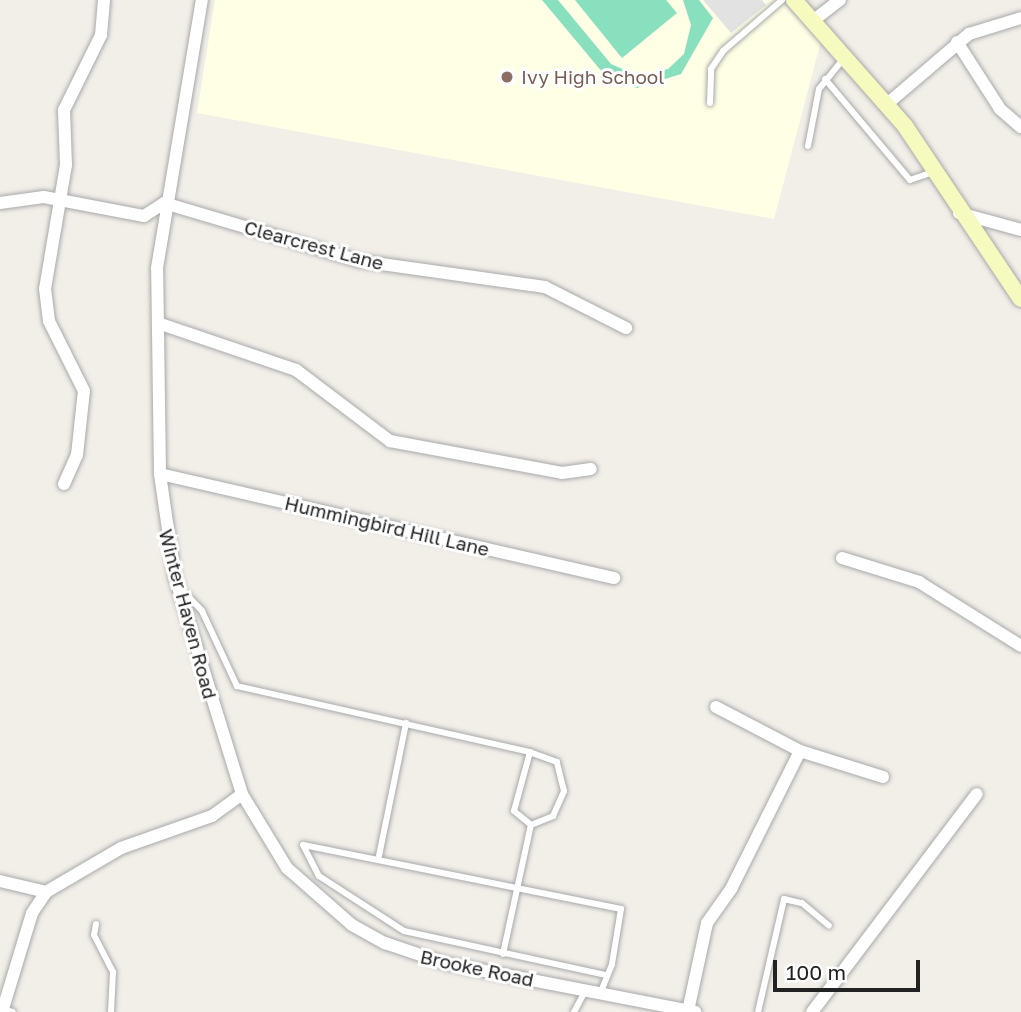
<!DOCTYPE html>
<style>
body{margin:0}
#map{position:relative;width:1021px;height:1012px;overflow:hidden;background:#f2efe9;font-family:"Golos Text",sans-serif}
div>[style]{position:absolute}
.education>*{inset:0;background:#ffffe5}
.pitch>*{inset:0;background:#88e0be}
.parking>*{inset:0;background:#e2e2e2}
.roads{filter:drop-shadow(0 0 2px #a9a9a9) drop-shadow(0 0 2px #a9a9a9)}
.lane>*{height:6px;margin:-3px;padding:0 3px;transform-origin:3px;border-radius:3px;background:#fff}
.street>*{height:12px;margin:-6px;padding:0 6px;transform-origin:6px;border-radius:6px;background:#fff}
.secondary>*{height:16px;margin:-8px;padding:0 8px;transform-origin:8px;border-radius:8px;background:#f7fabf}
.dots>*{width:19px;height:19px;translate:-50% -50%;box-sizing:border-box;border:4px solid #fff;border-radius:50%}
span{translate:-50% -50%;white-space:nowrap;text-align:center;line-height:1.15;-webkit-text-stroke:6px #fff;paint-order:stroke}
.education-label{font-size:19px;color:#785e54}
.left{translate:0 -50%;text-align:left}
.street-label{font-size:19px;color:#222}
.scale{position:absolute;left:773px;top:960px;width:147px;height:32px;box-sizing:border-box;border:4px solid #222;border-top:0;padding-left:9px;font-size:21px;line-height:24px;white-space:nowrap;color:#222;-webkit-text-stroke:5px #fff;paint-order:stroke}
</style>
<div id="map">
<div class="education">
<i style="clip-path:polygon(215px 0,780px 0,821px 41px,774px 219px,197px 113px)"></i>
</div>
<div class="pitch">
<i style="clip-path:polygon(542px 0,558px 0,611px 64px,639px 76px,668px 69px,684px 54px,691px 25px,683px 0,699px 0,713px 18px,681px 74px,637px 88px,603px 73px)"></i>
<i style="clip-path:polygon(575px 0,666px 0,677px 13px,622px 58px)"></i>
</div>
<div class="parking">
<i style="clip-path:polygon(703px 0,762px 0,766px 5px,731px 33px)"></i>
</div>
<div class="roads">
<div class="lane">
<i style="left:825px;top:79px;width:132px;rotate:49.9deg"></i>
<i style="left:910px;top:180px;width:24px;rotate:-19deg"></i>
<i style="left:710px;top:103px;width:34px;rotate:-88deg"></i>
<i style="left:711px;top:69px;width:22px;rotate:-56deg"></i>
<i style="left:723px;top:51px;width:78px;rotate:-40.8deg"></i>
<i style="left:808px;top:146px;width:58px;rotate:-79.1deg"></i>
<i style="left:819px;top:89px;width:41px;rotate:-50.9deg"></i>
<i style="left:182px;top:590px;width:29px;rotate:46deg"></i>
<i style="left:202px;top:611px;width:83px;rotate:65deg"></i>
<i style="left:237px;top:686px;width:300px;rotate:12.7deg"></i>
<i style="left:379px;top:856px;width:136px;rotate:-78.5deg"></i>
<i style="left:96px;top:924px;width:11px;rotate:100deg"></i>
<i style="left:94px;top:935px;width:42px;rotate:62.8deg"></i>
<i style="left:113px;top:972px;width:40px;rotate:92.9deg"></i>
<i style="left:503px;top:954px;width:132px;rotate:-77.8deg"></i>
<i style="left:531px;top:825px;width:24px;rotate:-22deg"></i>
<i style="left:553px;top:816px;width:27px;rotate:-66deg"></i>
<i style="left:564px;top:791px;width:30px;rotate:-104deg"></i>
<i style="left:557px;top:762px;width:29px;rotate:-160deg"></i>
<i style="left:530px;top:752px;width:61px;rotate:105.2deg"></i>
<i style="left:514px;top:811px;width:22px;rotate:39deg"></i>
<i style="left:600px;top:994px;width:32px;rotate:-68deg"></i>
<i style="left:612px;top:964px;width:56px;rotate:-80.7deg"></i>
<i style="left:621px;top:909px;width:324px;rotate:-168.6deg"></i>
<i style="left:303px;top:845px;width:35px;rotate:63deg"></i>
<i style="left:319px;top:876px;width:101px;rotate:32.9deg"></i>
<i style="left:404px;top:931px;width:207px;rotate:12.3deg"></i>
<i style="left:2px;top:1009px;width:11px;rotate:15deg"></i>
<i style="left:574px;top:1012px;width:24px;rotate:-62deg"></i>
<i style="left:758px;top:1012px;width:116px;rotate:-77deg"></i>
<i style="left:784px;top:899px;width:18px;rotate:13deg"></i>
<i style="left:802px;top:903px;width:35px;rotate:40deg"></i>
</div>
<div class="street">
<i style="left:814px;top:20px;width:33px;rotate:-38deg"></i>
<i style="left:957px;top:42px;width:80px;rotate:57.3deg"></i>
<i style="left:1000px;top:109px;width:28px;rotate:41deg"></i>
<i style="left:887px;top:104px;width:108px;rotate:-40.5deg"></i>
<i style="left:969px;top:34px;width:54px;rotate:-17.1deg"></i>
<i style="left:0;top:203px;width:44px;rotate:-7.8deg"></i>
<i style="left:44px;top:197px;width:102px;rotate:10.8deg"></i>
<i style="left:144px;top:216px;width:24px;rotate:-33deg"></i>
<i style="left:164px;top:203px;width:204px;rotate:16.5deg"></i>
<i style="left:360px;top:261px;width:187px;rotate:8deg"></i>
<i style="left:545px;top:287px;width:91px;rotate:26.8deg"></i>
<i style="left:959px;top:213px;width:64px;rotate:15.3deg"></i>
<i style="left:158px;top:323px;width:146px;rotate:18.8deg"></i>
<i style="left:296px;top:370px;width:118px;rotate:37.1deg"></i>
<i style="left:390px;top:441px;width:175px;rotate:10.5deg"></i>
<i style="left:562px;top:473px;width:29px;rotate:-8deg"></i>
<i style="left:160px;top:474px;width:466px;rotate:12.9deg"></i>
<i style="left:64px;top:484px;width:32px;rotate:-66deg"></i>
<i style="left:77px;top:455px;width:64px;rotate:-83.8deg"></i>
<i style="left:84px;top:391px;width:78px;rotate:-116.6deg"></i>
<i style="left:49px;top:321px;width:32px;rotate:-97deg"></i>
<i style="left:45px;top:289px;width:126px;rotate:-80.4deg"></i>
<i style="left:66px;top:165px;width:55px;rotate:-92.1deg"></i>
<i style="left:64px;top:110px;width:84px;rotate:-63.7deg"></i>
<i style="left:101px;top:35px;width:35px;rotate:-85deg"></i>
<i style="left:842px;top:558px;width:81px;rotate:17.3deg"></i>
<i style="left:919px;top:582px;width:120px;rotate:32.1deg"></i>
<i style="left:716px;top:707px;width:95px;rotate:27.6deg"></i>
<i style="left:800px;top:751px;width:87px;rotate:17.4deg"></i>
<i style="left:242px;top:794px;width:87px;rotate:58.7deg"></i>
<i style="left:287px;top:868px;width:86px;rotate:41.2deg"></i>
<i style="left:352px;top:925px;width:38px;rotate:29deg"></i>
<i style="left:385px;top:943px;width:62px;rotate:18.7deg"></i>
<i style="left:444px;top:963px;width:256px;rotate:11deg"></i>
<i style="left:0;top:881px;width:47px;rotate:13.4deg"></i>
<i style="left:688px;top:1011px;width:90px;rotate:-77.8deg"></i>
<i style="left:707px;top:923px;width:42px;rotate:-54.8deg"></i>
<i style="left:731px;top:889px;width:154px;rotate:-63.4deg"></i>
<i style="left:2px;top:1012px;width:103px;rotate:-73.1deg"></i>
<i style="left:32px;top:913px;width:25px;rotate:-56deg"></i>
<i style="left:46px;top:892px;width:87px;rotate:-30.4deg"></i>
<i style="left:121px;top:848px;width:96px;rotate:-19.4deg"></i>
<i style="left:212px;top:816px;width:37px;rotate:-36deg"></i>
<i style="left:242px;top:794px;width:226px;rotate:-107.2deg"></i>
<i style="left:175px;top:578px;width:105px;rotate:-98.2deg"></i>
<i style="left:160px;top:474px;width:206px;rotate:-90.8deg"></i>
<i style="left:157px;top:268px;width:272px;rotate:-80.5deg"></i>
<i style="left:812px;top:1012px;width:273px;rotate:-52.9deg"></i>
</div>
<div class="secondary">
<i style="left:794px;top:0;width:168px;rotate:48.6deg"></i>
<i style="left:905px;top:126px;width:208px;rotate:56.2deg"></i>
</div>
</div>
<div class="dots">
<i style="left:507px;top:77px;background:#8d6e63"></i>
</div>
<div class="education-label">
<span class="left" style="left:521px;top:77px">Ivy High School</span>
</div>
<div class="street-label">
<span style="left:314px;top:245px;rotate:15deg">Clearcrest Lane</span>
<span style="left:387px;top:526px;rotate:13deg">Hummingbird Hill Lane</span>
<span style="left:188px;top:614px;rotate:75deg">Winter Haven Road</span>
<span style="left:477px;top:968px;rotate:12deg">Brooke Road</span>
</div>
<div class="scale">100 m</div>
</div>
